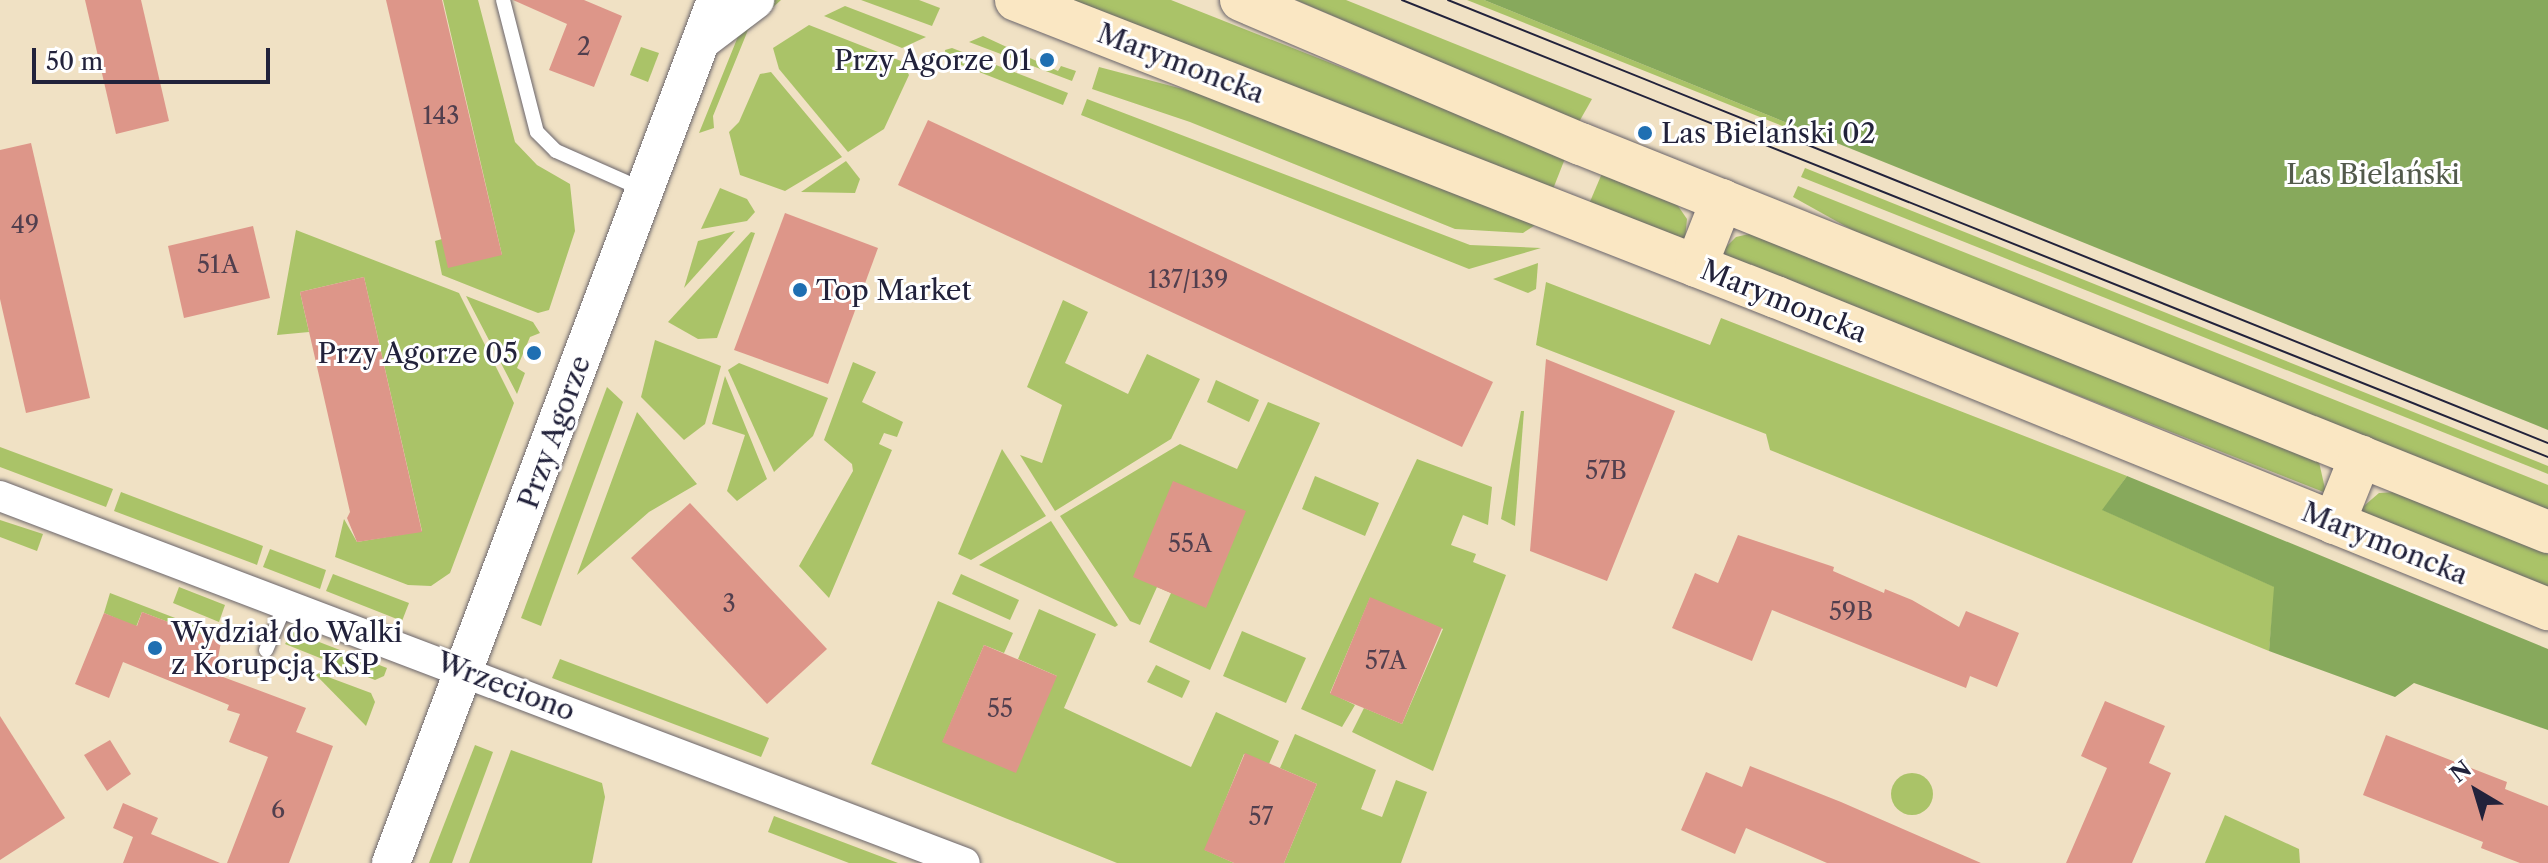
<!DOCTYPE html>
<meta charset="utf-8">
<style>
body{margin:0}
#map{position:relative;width:2548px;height:863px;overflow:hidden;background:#f0e1c4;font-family:"Libre Caslon Text",serif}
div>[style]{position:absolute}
.green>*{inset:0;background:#aac368}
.round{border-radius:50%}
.forest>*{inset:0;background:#87a95c}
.building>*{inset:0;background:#dd9689}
.roads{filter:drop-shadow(0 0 2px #6a656b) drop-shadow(0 0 2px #6a656b)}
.service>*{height:14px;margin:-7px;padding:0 7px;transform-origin:7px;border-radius:7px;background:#fff}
.minor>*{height:30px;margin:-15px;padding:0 15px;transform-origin:15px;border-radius:15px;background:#fff}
.tertiary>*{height:38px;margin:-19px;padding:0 19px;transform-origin:19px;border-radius:19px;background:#fff}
.secondary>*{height:42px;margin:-21px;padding:0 21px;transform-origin:21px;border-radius:21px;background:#fae7c3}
.tram>*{height:2px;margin:-1px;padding:0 1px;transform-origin:1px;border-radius:1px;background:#22223b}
.dots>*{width:22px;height:22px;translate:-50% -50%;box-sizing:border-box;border:4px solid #fff;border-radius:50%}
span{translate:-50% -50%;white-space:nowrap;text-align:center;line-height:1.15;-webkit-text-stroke:6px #fff;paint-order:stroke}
.number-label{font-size:24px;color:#513f4e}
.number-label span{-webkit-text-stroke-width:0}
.poi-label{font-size:28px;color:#22223b}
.right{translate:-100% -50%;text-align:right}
.left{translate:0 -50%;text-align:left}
.street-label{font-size:28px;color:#22223b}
.park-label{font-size:28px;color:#525a4b}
.north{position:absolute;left:2436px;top:751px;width:80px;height:80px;-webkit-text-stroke:6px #fff;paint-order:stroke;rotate:322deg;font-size:22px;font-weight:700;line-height:32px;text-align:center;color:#22223b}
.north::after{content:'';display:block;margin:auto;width:28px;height:36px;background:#22223b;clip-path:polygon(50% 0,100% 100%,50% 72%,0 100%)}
.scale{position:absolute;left:32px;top:48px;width:238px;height:36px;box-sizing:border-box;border:4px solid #22223b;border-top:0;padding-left:10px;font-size:24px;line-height:28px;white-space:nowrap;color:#22223b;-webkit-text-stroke:6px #fff;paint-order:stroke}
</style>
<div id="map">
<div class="green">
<i style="clip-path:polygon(443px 0,478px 0,515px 142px,537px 165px,570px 184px,575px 231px,549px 310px,538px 313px,442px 275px,435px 241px,442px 239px,502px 255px)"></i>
<i style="clip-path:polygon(770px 0,781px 0,748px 30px,713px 116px,714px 128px,699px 133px,741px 29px)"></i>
<i style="clip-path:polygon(861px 0,919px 0,940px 8px,932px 26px)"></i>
<i style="clip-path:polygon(1071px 0,1171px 0,1566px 156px,1553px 189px)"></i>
<i style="clip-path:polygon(1296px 0,1346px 0,1592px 99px,1579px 122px)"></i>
<i style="clip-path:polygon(1467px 0,1484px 0,1797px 127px,1795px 131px)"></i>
<i style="clip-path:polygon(845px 6px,926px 37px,902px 48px,824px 16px)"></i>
<i style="clip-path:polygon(809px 25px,901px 61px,909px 75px,884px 129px,848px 152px,779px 69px,773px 48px)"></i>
<i style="clip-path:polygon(983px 36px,1058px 71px,1061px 66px,1076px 71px,1072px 81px,969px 42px)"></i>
<i style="clip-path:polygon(641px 47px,659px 53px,648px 82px,630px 75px)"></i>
<i style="clip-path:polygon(952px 48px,1068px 93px,1063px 105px,946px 59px,945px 50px)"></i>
<i style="clip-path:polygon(1099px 67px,1240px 104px,1540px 222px,1523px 233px,1455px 229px,1190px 122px,1092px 89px)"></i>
<i style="clip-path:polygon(771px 72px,842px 157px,785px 191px,740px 175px,729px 132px,739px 122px,760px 74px)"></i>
<i style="clip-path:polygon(1087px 99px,1470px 245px,1541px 248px,1469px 269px,1081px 115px)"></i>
<i style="clip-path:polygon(846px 161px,860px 179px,855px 193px,801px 192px)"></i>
<i style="clip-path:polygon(1805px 168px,2548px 466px,2548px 474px,1801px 177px)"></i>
<i style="clip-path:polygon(1603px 171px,1676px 203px,1687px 219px,1685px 239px,1589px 204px)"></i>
<i style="clip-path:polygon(1798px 186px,2548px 485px,2548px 513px,1872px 241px,1793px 197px)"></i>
<i style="clip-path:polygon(720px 188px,747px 199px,755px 212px,747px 221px,701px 229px)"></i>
<i style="clip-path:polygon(296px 230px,459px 293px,514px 403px,450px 573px,431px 586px,408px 585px,335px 557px,344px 519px,357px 542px,422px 531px,364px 277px,300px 292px,309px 332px,277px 335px)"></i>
<i style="clip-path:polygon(735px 231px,684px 288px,698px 241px)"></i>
<i style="clip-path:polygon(751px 232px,755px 233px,717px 338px,698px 339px,668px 322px)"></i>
<i style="clip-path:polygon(1753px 233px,2304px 455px,2319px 462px,2326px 493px,1719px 254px,1736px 237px)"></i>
<i style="clip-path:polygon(1538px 263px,1536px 289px,1528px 293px,1493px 279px)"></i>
<i style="clip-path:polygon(1546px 282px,1710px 345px,1721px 318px,2127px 476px,2103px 510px,2275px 587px,2269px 651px,1770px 450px,1766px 434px,1536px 345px)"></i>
<i style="clip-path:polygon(466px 296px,533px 322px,540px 333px,530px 337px,517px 368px,525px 373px,517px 394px)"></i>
<i style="clip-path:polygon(1063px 300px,1088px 312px,1065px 363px,1128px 394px,1147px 354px,1200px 379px,1171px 439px,1055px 511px,1020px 455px,1042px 463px,1062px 405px,1027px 387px)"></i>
<i style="clip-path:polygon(655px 340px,721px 366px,705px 424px,684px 440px,641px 397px)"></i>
<i style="clip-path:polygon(853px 362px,876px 372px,862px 402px,903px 422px,897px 437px,884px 433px,879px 444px,892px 450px,829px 598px,799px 566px,853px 471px,852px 464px,824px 440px)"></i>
<i style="clip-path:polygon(739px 363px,828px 398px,813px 436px,774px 472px,728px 370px)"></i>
<i style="clip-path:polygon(725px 376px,767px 479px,737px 501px,727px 491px,745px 435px,712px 424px)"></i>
<i style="clip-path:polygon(1216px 380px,1259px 400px,1249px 422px,1207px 402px)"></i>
<i style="clip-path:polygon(607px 387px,623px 402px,541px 626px,521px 618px)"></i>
<i style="clip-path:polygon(1268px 402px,1320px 423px,1210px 670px,1149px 642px,1171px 593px,1157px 587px,1140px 625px,1130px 621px,1060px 516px,1180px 444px,1237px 469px)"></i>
<i style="clip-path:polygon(1521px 411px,1524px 411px,1515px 526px,1501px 519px)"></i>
<i style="clip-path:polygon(637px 412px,697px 484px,649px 512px,577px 575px)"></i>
<i style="clip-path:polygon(0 447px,113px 489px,106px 507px,0 467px)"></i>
<i style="clip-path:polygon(1002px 449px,1046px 516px,971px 560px,958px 554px)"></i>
<i style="clip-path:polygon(1417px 459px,1492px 487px,1488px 525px,1463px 515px,1451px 545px,1476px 554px,1473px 562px,1506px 575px,1433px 771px,1352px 732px,1364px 708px,1402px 724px,1443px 629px,1370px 598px,1330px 693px,1355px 705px,1342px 727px,1301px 709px)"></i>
<i style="clip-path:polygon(1315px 476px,1379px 503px,1365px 536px,1302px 509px)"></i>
<i style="clip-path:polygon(121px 492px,263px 546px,257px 565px,114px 511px)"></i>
<i style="clip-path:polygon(2396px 492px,2548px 554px,2548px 588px,2358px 511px,2379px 493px)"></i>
<i style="clip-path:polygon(0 520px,43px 534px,37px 551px,0 537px)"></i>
<i style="clip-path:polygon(1051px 521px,1118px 625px,1115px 627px,979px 565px)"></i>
<i style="clip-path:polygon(270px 549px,326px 570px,320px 589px,263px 567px)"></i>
<i style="clip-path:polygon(333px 574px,409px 603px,402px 621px,326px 591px)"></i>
<i style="clip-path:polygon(961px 574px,1019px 600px,1010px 620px,952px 594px)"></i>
<i style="clip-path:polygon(179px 587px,225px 605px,219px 622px,173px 603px)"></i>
<i style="clip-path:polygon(110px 593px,209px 631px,207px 637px,142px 612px,136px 627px,104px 613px)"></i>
<i style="clip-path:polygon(938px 601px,1013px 633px,1004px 653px,984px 645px,943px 741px,1057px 676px,1018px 659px,1039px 609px,1096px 634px,1064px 708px,1191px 767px,1216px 712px,1279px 741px,1269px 764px,1244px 754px,1205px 850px,1234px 863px,1117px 863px,871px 764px)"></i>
<i style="clip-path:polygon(1242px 631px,1306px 658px,1286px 703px,1223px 676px)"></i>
<i style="clip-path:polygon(293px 632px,387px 668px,384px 676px,375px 680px,285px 644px)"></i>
<i style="clip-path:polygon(560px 659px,769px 738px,761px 757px,552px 678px)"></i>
<i style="clip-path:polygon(1156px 665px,1190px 681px,1182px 698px,1147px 682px)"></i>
<i style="clip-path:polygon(312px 671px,371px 693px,375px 702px,366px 726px)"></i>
<i style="clip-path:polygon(1295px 734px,1376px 770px,1361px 809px,1382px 817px,1396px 780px,1427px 792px,1401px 863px,1284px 863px,1317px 784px,1280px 768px)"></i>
<i style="clip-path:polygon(475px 745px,493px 752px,452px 863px,429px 863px)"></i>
<i style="clip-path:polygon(511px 750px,602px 783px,605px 797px,592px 863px,469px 863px)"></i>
<i class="round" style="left:1891px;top:773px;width:42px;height:42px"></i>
<i style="clip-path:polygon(2225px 815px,2299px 849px,2300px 863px,2205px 863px)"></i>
<i style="clip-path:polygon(774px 816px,898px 863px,849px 863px,768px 832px)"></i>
</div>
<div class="forest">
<i style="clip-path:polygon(1484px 0,2548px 0,2548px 430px,1797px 127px)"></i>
<i style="clip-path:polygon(2127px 476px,2548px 649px,2548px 730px,2414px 683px,2395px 697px,2269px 651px,2274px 587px,2102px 510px)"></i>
</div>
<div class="building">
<i style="clip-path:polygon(85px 0,141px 0,169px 121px,116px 134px)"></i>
<i style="clip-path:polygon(386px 0,442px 0,502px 255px,448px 268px)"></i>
<i style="clip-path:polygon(513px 0,584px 0,622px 16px,594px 87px,549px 70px,567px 24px)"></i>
<i style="clip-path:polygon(928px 120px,1493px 382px,1462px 447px,898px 185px)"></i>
<i style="clip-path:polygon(31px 143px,90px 398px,26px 413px,0 299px,0 150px)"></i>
<i style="clip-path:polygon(785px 213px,878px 248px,828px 384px,734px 350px)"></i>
<i style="clip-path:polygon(253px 226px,270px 298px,184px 318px,168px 246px)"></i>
<i style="clip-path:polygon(364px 277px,422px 532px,357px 542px,347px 518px,350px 512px,300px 292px)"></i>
<i style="clip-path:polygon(1546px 359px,1675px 411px,1607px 581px,1530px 551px)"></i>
<i style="clip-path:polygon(1173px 481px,1246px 511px,1206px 608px,1133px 577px)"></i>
<i style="clip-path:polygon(690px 503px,827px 649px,767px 704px,631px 558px)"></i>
<i style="clip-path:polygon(1738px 535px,1834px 567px,1833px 571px,1884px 593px,1885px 589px,1912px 600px,1959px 627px,1966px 611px,2019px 633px,1997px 687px,1970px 676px,1966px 688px,1772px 610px,1752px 661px,1672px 628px,1695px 573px,1718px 583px)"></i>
<i style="clip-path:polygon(1370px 597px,1442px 628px,1402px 724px,1330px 694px)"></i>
<i style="clip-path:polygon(142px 612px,221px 642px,215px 674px,306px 708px,296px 732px,333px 746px,289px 863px,227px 863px,268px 757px,229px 742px,240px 714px,227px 710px,229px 705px,123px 662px,109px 698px,75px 684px,104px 613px,137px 626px)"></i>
<i style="clip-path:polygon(984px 645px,1057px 676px,1016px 773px,942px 742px)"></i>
<i style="clip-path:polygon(2105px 701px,2165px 726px,2149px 763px,2171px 773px,2132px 863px,2066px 863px,2107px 768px,2081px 756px)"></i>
<i style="clip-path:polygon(0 716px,65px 818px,0 860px)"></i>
<i style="clip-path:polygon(2386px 735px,2507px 782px,2505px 789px,2548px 806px,2548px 863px,2520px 863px,2481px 848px,2483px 842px,2363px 795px)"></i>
<i style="clip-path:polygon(110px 740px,131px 774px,107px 791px,84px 755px)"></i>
<i style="clip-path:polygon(1245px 753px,1317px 784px,1284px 863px,1234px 863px,1204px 850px)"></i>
<i style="clip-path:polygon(1750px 766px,1841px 802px,1981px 863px,1827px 863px,1746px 828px,1735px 854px,1681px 830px,1706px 772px,1742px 787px)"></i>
<i style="clip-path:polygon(123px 803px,158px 818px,151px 834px,220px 863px,123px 863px,133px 837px,113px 828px)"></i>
</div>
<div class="roads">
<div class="service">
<i style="left:503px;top:0;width:136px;rotate:75.6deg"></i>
<i style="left:537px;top:132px;width:27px;rotate:45deg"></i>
<i style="left:556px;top:151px;width:96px;rotate:23.9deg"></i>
<i style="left:266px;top:650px;width:50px;rotate:-66.5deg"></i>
</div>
<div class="minor">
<i style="left:0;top:496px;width:1032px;rotate:20.82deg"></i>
</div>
<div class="tertiary">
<i style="left:701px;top:41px;width:68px;rotate:-37.2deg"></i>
<i style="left:391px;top:863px;width:922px;rotate:-69.36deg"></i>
</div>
<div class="secondary">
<i style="left:1016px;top:0;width:816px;rotate:21.35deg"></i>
<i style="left:1776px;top:297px;width:833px;rotate:22.01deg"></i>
<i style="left:1241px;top:0;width:369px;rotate:23deg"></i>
<i style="left:1581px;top:144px;width:1042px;rotate:21.86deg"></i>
<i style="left:1696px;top:266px;width:71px;rotate:-68.5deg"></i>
<i style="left:2334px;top:523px;width:72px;rotate:-68.1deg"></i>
</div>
</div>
<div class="tram">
<i style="left:1402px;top:0;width:1234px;rotate:21.74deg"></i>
<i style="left:1448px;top:0;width:1186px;rotate:21.94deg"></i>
</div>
<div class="dots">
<i style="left:1047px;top:60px;background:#1f6fb2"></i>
<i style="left:1645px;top:133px;background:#1f6fb2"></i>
<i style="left:800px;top:290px;background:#1f6fb2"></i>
<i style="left:534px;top:353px;background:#1f6fb2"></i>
<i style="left:155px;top:648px;background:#1f6fb2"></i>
</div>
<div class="number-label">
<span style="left:584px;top:47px">2</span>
<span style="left:441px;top:116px">143</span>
<span style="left:25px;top:225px">49</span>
<span style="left:218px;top:265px">51A</span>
<span style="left:1188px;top:280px">137/139</span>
<span style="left:1606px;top:471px">57B</span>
<span style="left:1190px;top:544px">55A</span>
<span style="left:729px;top:604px">3</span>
<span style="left:1851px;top:612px">59B</span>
<span style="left:1386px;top:661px">57A</span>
<span style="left:1000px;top:709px">55</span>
<span style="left:278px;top:810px">6</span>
<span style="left:1261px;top:817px">57</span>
</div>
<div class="poi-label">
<span class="right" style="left:1031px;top:60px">Przy Agorze 01</span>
<span class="left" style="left:1661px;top:133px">Las Bielański 02</span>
<span class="left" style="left:816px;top:290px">Top Market</span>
<span class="right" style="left:518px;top:353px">Przy Agorze 05</span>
<span class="left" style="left:171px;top:648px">Wydział do Walki<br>z Korupcją KSP</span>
</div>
<div class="street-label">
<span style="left:1181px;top:63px;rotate:21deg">Marymoncka</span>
<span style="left:1784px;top:301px;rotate:22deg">Marymoncka</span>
<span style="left:554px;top:432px;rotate:-70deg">Przy Agorze</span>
<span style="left:2385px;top:543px;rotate:22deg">Marymoncka</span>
<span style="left:506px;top:686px;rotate:21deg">Wrzeciono</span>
</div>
<div class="park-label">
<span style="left:2373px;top:174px">Las Bielański</span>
</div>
<div class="north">N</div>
<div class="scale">50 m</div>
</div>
